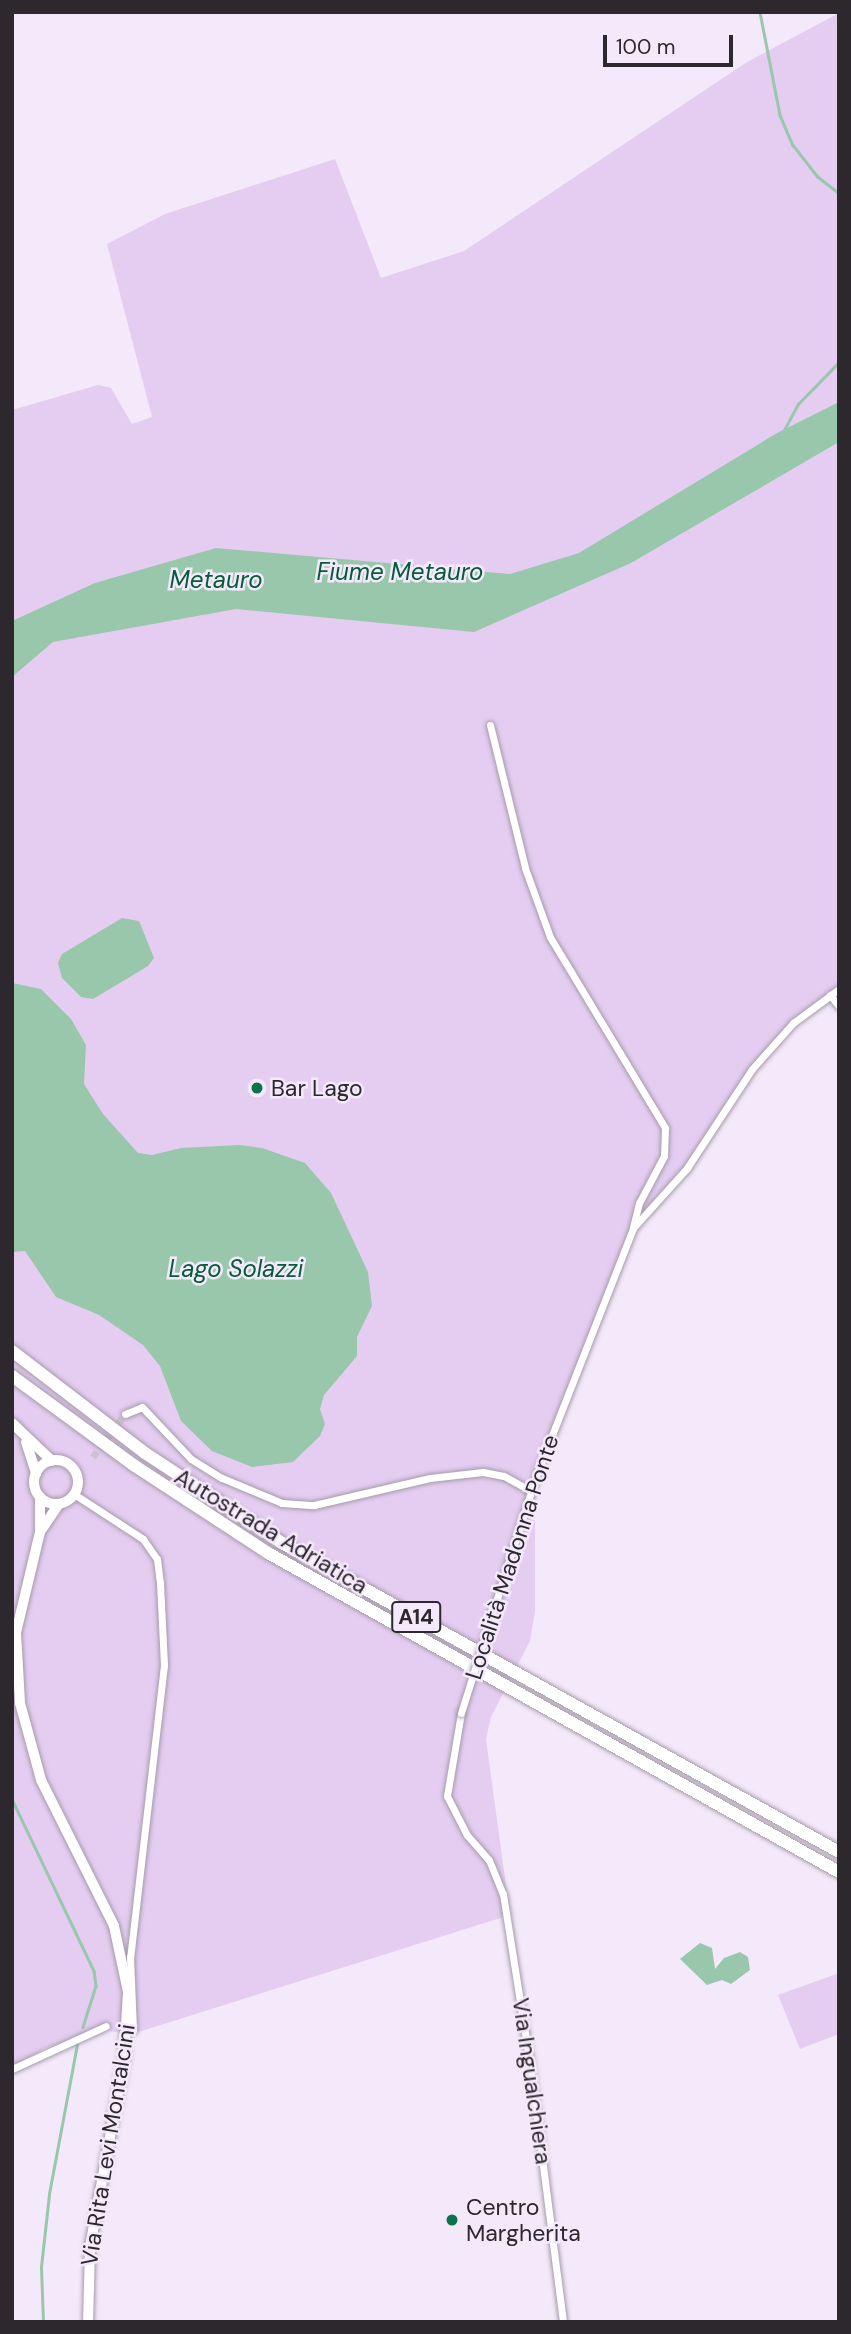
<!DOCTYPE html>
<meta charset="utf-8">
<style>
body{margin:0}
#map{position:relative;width:851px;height:2334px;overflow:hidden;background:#f4e9fa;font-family:"DM Sans",sans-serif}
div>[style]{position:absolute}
.green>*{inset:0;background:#e5cdf2}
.water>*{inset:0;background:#98c7ac}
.stream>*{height:2.5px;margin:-1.25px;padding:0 1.25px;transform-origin:1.25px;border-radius:1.25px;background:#98c7ac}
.street-tunnel>*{height:7px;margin-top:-3.5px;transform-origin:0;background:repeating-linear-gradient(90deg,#ccc2d1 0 7px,transparent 0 10.5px)}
.roads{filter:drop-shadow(0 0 2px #a49baa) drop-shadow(0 0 2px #a49baa)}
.street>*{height:7px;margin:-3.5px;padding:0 3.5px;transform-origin:3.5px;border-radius:3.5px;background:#fff}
.secondary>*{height:10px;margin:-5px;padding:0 5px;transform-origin:5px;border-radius:5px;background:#fff}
.secondary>.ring{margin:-5px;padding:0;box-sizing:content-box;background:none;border:10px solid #fff;border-radius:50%}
.highway>*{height:12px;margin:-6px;padding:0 6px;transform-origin:6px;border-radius:6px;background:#fff}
.bridges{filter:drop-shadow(0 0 2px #a49baa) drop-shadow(0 0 2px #a49baa)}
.street-bridge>*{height:7px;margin:-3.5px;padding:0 3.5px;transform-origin:3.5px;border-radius:3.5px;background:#fff}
.dots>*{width:19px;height:19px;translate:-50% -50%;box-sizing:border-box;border:4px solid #f4e9fa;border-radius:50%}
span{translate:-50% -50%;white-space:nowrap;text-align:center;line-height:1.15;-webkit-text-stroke:5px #f4e9fa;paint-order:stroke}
.shield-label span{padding:2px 5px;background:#f4e9fa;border:2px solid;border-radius:5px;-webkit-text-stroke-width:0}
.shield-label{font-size:21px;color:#2c282e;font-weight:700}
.poi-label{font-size:23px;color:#2c282e}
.left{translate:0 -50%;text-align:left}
.street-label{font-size:23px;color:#2c282e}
.water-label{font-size:24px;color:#065b3a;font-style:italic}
.frame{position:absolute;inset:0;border:14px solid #2c282e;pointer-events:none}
.scale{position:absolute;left:603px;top:35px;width:130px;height:32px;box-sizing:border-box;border:4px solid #2c282e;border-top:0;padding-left:9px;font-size:21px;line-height:24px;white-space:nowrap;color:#2c282e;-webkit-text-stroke:5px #f4e9fa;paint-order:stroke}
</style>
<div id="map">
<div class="green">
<i style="clip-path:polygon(839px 13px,839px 990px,788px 1024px,719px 1125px,626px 1239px,535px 1487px,535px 1611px,530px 1641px,491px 1717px,486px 1739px,510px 1915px,132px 2034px,100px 2030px,45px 2048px,12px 2067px,12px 410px,98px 385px,111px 388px,132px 424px,152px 417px,107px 244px,165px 214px,335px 159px,381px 278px,464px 251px,747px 62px)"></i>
<i style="clip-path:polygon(839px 1973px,839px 2034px,800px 2049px,778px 1995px)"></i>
</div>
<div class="water">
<i style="clip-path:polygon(839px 402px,839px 442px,631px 563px,474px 632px,236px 609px,53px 642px,12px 677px,12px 621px,95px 583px,216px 548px,510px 574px,579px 553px,777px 433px)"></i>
<i style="clip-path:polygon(122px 918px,139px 921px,154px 958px,148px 966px,93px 999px,81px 997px,62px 978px,58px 963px,62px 954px)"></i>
<i style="clip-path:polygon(12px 983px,41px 989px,71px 1019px,86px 1045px,84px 1084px,103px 1114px,138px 1153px,152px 1155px,181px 1148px,239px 1145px,262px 1148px,305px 1163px,331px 1193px,368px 1272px,372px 1306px,357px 1337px,357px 1356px,324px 1395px,320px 1409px,325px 1424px,320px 1436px,293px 1462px,252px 1467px,212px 1451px,181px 1421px,160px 1366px,143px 1345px,99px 1315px,56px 1297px,25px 1251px,12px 1252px)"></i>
<i style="clip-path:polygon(700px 1943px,712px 1948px,715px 1969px,724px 1958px,740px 1952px,748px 1957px,750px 1970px,731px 1984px,722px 1980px,707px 1985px,680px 1959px)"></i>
</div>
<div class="stream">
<i style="left:760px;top:12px;width:105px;rotate:79deg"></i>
<i style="left:780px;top:115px;width:33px;rotate:67deg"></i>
<i style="left:793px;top:145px;width:39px;rotate:52deg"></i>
<i style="left:817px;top:176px;width:28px;rotate:38deg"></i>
<i style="left:783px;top:432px;width:32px;rotate:-62deg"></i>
<i style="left:798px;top:404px;width:59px;rotate:-45.7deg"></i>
<i style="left:12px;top:1799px;width:191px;rotate:64.5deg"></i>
<i style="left:94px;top:1971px;width:15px;rotate:82deg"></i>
<i style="left:96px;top:1986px;width:43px;rotate:107.6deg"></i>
<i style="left:43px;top:2322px;width:55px;rotate:-92.1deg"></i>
<i style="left:41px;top:2267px;width:73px;rotate:-83.7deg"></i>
<i style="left:49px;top:2194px;width:153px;rotate:-79.4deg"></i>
</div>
<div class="street-tunnel">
<i style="left:93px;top:1457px;width:54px;rotate:-53.3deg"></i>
</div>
<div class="roads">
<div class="street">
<i style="left:490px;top:725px;width:147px;rotate:76.2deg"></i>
<i style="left:525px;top:868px;width:73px;rotate:70.1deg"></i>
<i style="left:550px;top:937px;width:223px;rotate:58.9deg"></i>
<i style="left:665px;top:1128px;width:28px;rotate:92deg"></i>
<i style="left:664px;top:1156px;width:53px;rotate:118deg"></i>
<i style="left:639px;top:1203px;width:25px;rotate:104deg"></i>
<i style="left:830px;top:995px;width:14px;rotate:51deg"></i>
<i style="left:125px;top:1414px;width:18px;rotate:-22deg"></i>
<i style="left:142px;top:1407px;width:71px;rotate:46.7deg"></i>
<i style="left:191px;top:1459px;width:36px;rotate:32deg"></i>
<i style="left:222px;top:1478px;width:65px;rotate:22.6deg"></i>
<i style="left:282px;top:1503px;width:32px;rotate:4deg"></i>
<i style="left:314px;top:1505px;width:119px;rotate:-13.1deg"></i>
<i style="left:430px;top:1478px;width:53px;rotate:-6.5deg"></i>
<i style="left:483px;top:1472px;width:21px;rotate:11deg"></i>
<i style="left:504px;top:1476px;width:31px;rotate:29deg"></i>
<i style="left:74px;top:1494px;width:82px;rotate:33.1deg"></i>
<i style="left:143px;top:1539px;width:24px;rotate:55deg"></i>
<i style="left:157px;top:1559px;width:24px;rotate:83deg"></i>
<i style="left:160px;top:1583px;width:82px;rotate:87.2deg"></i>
<i style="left:164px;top:1665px;width:294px;rotate:96.6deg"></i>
<i style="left:130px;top:1957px;width:73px;rotate:87.6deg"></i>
<i style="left:492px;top:1614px;width:145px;rotate:-72.3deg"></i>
<i style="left:536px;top:1476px;width:266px;rotate:-68.6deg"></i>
<i style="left:633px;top:1228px;width:81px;rotate:-48deg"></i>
<i style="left:687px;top:1168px;width:118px;rotate:-56.7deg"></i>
<i style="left:752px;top:1069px;width:62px;rotate:-48.3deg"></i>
<i style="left:793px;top:1023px;width:57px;rotate:-36.5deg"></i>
<i style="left:461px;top:1713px;width:84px;rotate:99.6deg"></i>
<i style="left:447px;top:1796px;width:44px;rotate:62.9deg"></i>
<i style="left:467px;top:1835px;width:33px;rotate:49deg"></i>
<i style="left:489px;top:1860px;width:37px;rotate:68deg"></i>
<i style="left:503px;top:1894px;width:172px;rotate:81deg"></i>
<i style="left:530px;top:2064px;width:260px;rotate:82.7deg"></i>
<i style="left:12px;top:2069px;width:103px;rotate:-24.6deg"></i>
</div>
<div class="secondary">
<i style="left:12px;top:1423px;width:55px;rotate:43.5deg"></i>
<i style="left:26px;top:1442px;width:33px;rotate:72deg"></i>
<i class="ring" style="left:34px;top:1460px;width:34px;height:34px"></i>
<i style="left:40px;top:1497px;width:35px;rotate:90deg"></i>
<i style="left:40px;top:1532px;width:104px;rotate:103.4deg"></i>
<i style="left:16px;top:1633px;width:70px;rotate:86.7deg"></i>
<i style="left:20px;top:1703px;width:80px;rotate:74.7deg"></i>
<i style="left:41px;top:1780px;width:163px;rotate:63.4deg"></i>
<i style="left:114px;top:1926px;width:67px;rotate:78deg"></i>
<i style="left:128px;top:1992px;width:68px;rotate:93.4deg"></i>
<i style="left:124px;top:2060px;width:191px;rotate:100.3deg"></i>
<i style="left:90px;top:2248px;width:74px;rotate:91.5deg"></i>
<i style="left:42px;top:1529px;width:30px;rotate:-56deg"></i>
</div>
<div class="highway">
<i style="left:12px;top:1351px;width:168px;rotate:37.5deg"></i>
<i style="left:145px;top:1453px;width:164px;rotate:33.3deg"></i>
<i style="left:282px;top:1543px;width:637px;rotate:29.02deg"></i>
<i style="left:12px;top:1376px;width:152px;rotate:36.2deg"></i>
<i style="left:135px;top:1466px;width:159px;rotate:33.2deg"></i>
<i style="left:268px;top:1553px;width:654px;rotate:29.19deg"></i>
</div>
</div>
<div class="bridges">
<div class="street-bridge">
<i style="left:461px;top:1713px;width:104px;rotate:-72.6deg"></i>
</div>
</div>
<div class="dots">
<i style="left:257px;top:1088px;background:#0b734b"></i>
<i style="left:452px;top:2220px;background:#0b734b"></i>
</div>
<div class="shield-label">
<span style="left:416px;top:1617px">A14</span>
</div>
<div class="poi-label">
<span class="left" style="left:271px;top:1088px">Bar Lago</span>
<span class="left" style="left:466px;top:2220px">Centro<br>Margherita</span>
</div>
<div class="street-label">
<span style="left:271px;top:1531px;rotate:31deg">Autostrada Adriatica</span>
<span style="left:512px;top:1557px;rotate:-72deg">Località Madonna Ponte</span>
<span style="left:532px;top:2081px;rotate:82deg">Via Ingualchiera</span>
<span style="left:108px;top:2145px;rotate:-81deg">Via Rita Levi Montalcini</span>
</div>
<div class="water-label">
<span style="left:400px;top:572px">Fiume Metauro</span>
<span style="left:216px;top:580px">Metauro</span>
<span style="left:236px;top:1269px">Lago Solazzi</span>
</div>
<div class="frame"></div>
<div class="scale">100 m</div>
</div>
